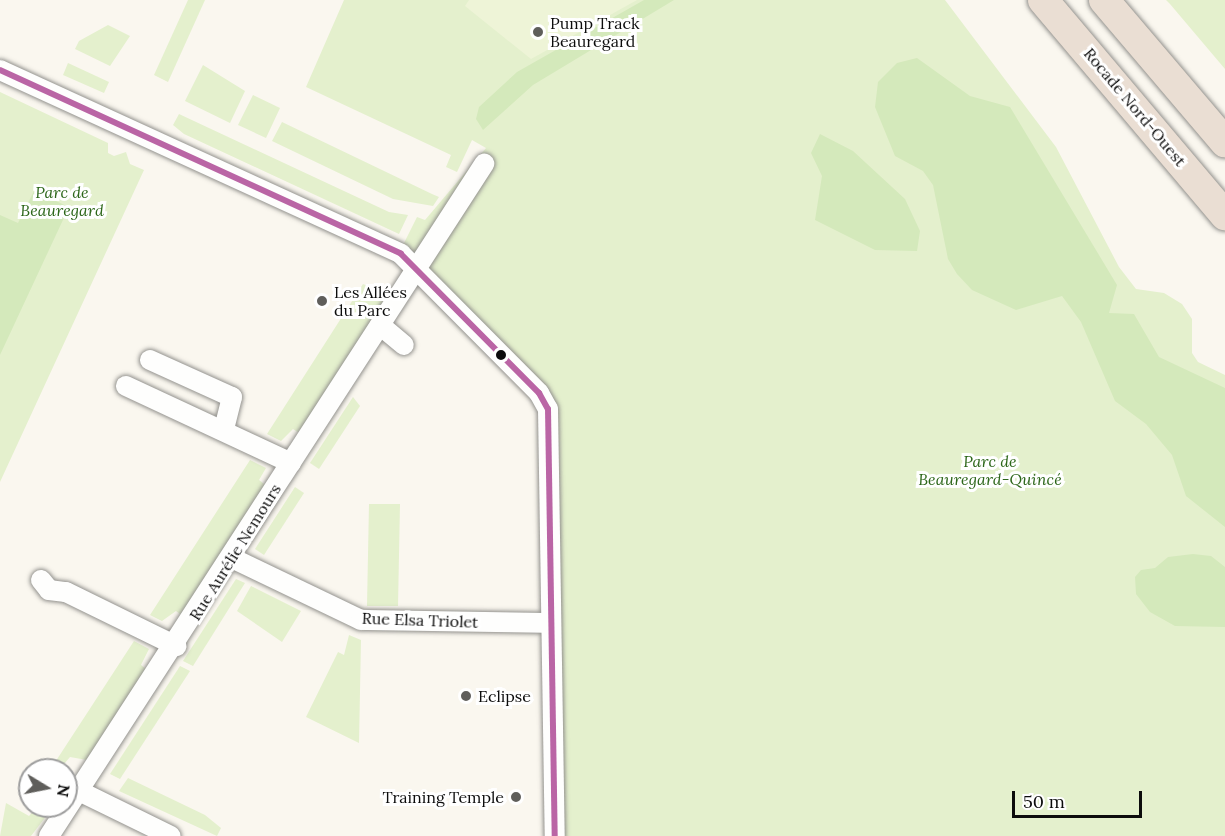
<!DOCTYPE html>
<meta charset="utf-8">
<style>
body{margin:0}
#map{position:relative;width:1225px;height:836px;overflow:hidden;background:#faf7ef;font-family:Lora,serif}
div>[style]{position:absolute}
.green>*{inset:0;background:#e4f0cd}
.forest>*{inset:0;background:#d4e9bb}
.pitch>*{inset:0;background:#eef4d7}
.roads{filter:drop-shadow(0 0 2px #93928e) drop-shadow(0 0 2px #93928e)}
.minor>*{height:20px;margin:-10px;padding:0 10px;transform-origin:10px;border-radius:10px;background:#fefefd}
.highway>*{height:30px;margin:-15px;padding:0 15px;transform-origin:15px;border-radius:15px;background:#eaded3}
.bus-1>*{height:6px;margin:-3px;padding:0 3px;transform-origin:3px;border-radius:3px;background:#ba65a5}
.dots>*{width:16px;height:16px;translate:-50% -50%;box-sizing:border-box;border:3px solid #fff;border-radius:50%}
span{translate:-50% -50%;white-space:nowrap;text-align:center;line-height:1.15;-webkit-text-stroke:6px #fff;paint-order:stroke}
.poi-label{font-size:16px;color:#0c0c0c}
.left{translate:0 -50%;text-align:left}
.right{translate:-100% -50%;text-align:right}
.street-label{font-size:16px;color:#0c0c0c}
.park-label{font-size:16px;color:#2c6619;font-style:italic}
.north{position:absolute;left:18px;top:758px;width:60px;height:60px;box-sizing:border-box;background:#fff;border:2px solid #9e9e9e;border-radius:50%;rotate:100deg;font-size:16px;font-weight:700;line-height:24px;text-align:center;color:#0c0c0c}
.north::after{content:'';display:block;margin:auto;width:21px;height:27px;background:#5f5e5b;clip-path:polygon(50% 0,100% 100%,50% 72%,0 100%)}
.scale{position:absolute;left:1012px;top:791px;width:130px;height:27px;box-sizing:border-box;border:3px solid #0c0c0c;border-top:0;padding-left:8px;font-size:18px;line-height:21px;white-space:nowrap;color:#0c0c0c;-webkit-text-stroke:4px #fff;paint-order:stroke}
</style>
<div id="map">
<div class="green">
<i style="clip-path:polygon(188px 0,205px 0,168px 82px,154px 75px)"></i>
<i style="clip-path:polygon(344px 0,945px 0,1056px 147px,1119px 267px,1136px 289px,1164px 293px,1182px 304px,1192px 319px,1192px 353px,1198px 362px,1225px 375px,1225px 836px,549px 836px,548px 415px,400px 251px,417px 217px,425px 220px,486px 148px,472px 140px,457px 172px,446px 167px,451px 155px,306px 87px)"></i>
<i style="clip-path:polygon(1166px 0,1225px 0,1225px 69px,1170px 4px)"></i>
<i style="clip-path:polygon(108px 25px,130px 36px,110px 66px,75px 49px,79px 41px)"></i>
<i style="clip-path:polygon(68px 63px,109px 82px,104px 93px,63px 75px)"></i>
<i style="clip-path:polygon(203px 65px,245px 91px,230px 123px,185px 101px)"></i>
<i style="clip-path:polygon(0 92px,108px 143px,108px 153px,114px 156px,126px 152px,130px 164px,144px 170px,0 482px)"></i>
<i style="clip-path:polygon(253px 95px,280px 108px,266px 138px,238px 125px)"></i>
<i style="clip-path:polygon(179px 114px,389px 212px,408px 215px,399px 234px,184px 134px,173px 125px)"></i>
<i style="clip-path:polygon(282px 122px,432px 194px,439px 197px,433px 206px,393px 199px,272px 141px)"></i>
<i style="clip-path:polygon(363px 284px,390px 296px,301px 434px,293px 429px,281px 441px,267px 434px)"></i>
<i style="clip-path:polygon(353px 397px,360px 406px,319px 469px,310px 463px)"></i>
<i style="clip-path:polygon(250px 460px,266px 468px,259px 480px,268px 487px,184px 617px,176px 611px,162px 621px,150px 615px)"></i>
<i style="clip-path:polygon(295px 487px,304px 493px,264px 555px,255px 549px)"></i>
<i style="clip-path:polygon(369px 504px,400px 504px,398px 606px,367px 606px)"></i>
<i style="clip-path:polygon(236px 579px,245px 583px,193px 666px,183px 661px)"></i>
<i style="clip-path:polygon(251px 586px,301px 611px,282px 642px,237px 611px)"></i>
<i style="clip-path:polygon(349px 635px,361px 640px,359px 743px,306px 717px,338px 652px,344px 655px)"></i>
<i style="clip-path:polygon(134px 641px,149px 649px,141px 665px,146px 669px,87px 760px,70px 757px,59px 770px,50px 770px)"></i>
<i style="clip-path:polygon(180px 666px,190px 671px,120px 779px,110px 774px)"></i>
<i style="clip-path:polygon(128px 778px,205px 815px,221px 828px,217px 836px,119px 791px)"></i>
<i style="clip-path:polygon(6px 803px,29px 816px,38px 806px,54px 806px,31px 836px,0 836px)"></i>
</div>
<div class="forest">
<i style="clip-path:polygon(644px 0,674px 0,533px 85px,483px 130px,476px 119px,479px 107px,517px 72px)"></i>
<i style="clip-path:polygon(917px 58px,970px 96px,1010px 107px,1117px 285px,1109px 313px,1134px 314px,1159px 357px,1225px 388px,1225px 527px,1186px 496px,1172px 455px,1146px 424px,1115px 401px,1081px 322px,1062px 296px,1016px 310px,972px 290px,957px 274px,948px 259px,933px 185px,923px 171px,895px 156px,875px 107px,878px 82px,897px 63px)"></i>
<i style="clip-path:polygon(820px 134px,853px 151px,905px 199px,920px 231px,917px 251px,875px 250px,815px 220px,822px 176px,811px 153px)"></i>
<i style="clip-path:polygon(34px 191px,69px 207px,0 355px,0 215px,18px 223px)"></i>
<i style="clip-path:polygon(1193px 554px,1211px 556px,1225px 567px,1225px 627px,1175px 626px,1150px 612px,1136px 594px,1135px 577px,1141px 570px,1155px 568px,1168px 557px)"></i>
</div>
<div class="pitch">
<i style="clip-path:polygon(469px 0,637px 0,531px 59px,465px 6px)"></i>
</div>
<div class="roads">
<div class="minor">
<i style="left:0;top:70px;width:441px;rotate:24.6deg"></i>
<i style="left:401px;top:254px;width:196px;rotate:45.2deg"></i>
<i style="left:539px;top:393px;width:18px;rotate:61deg"></i>
<i style="left:548px;top:409px;width:427px;rotate:89.1deg"></i>
<i style="left:380px;top:325px;width:31px;rotate:40deg"></i>
<i style="left:150px;top:360px;width:90px;rotate:24.3deg"></i>
<i style="left:232px;top:397px;width:34px;rotate:104deg"></i>
<i style="left:126px;top:386px;width:182px;rotate:25deg"></i>
<i style="left:232px;top:558px;width:143px;rotate:25.7deg"></i>
<i style="left:361px;top:620px;width:189px;rotate:0.9deg"></i>
<i style="left:41px;top:580px;width:13px;rotate:51deg"></i>
<i style="left:49px;top:590px;width:17px;rotate:7deg"></i>
<i style="left:66px;top:592px;width:123px;rotate:26.1deg"></i>
<i style="left:79px;top:791px;width:102px;rotate:26.1deg"></i>
<i style="left:49px;top:836px;width:801px;rotate:-57.08deg"></i>
</div>
<div class="highway">
<i style="left:1043px;top:0;width:282px;rotate:49.8deg"></i>
<i style="left:1104px;top:0;width:187px;rotate:49.6deg"></i>
</div>
</div>
<div class="bus-1">
<i style="left:0;top:70px;width:441px;rotate:24.6deg"></i>
<i style="left:401px;top:254px;width:196px;rotate:45.2deg"></i>
<i style="left:539px;top:393px;width:18px;rotate:61deg"></i>
<i style="left:548px;top:409px;width:427px;rotate:89.1deg"></i>
</div>
<div class="dots">
<i style="left:538px;top:32px;background:#5f5e5b"></i>
<i style="left:322px;top:301px;background:#5f5e5b"></i>
<i style="left:501px;top:355px;background:#0c0c0c"></i>
<i style="left:466px;top:696px;background:#5f5e5b"></i>
<i style="left:516px;top:797px;background:#5f5e5b"></i>
</div>
<div class="poi-label">
<span class="left" style="left:550px;top:32px">Pump Track<br>Beauregard</span>
<span class="left" style="left:334px;top:301px">Les Allées<br>du Parc</span>
<span class="left" style="left:478px;top:696px">Eclipse</span>
<span class="right" style="left:504px;top:797px">Training Temple</span>
</div>
<div class="street-label">
<span style="left:1135px;top:107px;rotate:50deg">Rocade Nord-Ouest</span>
<span style="left:235px;top:552px;rotate:-58deg">Rue Aurélie Nemours</span>
<span style="left:420px;top:620px;rotate:2deg">Rue Elsa Triolet</span>
</div>
<div class="park-label">
<span style="left:62px;top:201px">Parc de<br>Beauregard</span>
<span style="left:990px;top:470px">Parc de<br>Beauregard-Quincé</span>
</div>
<div class="north">N</div>
<div class="scale">50 m</div>
</div>
